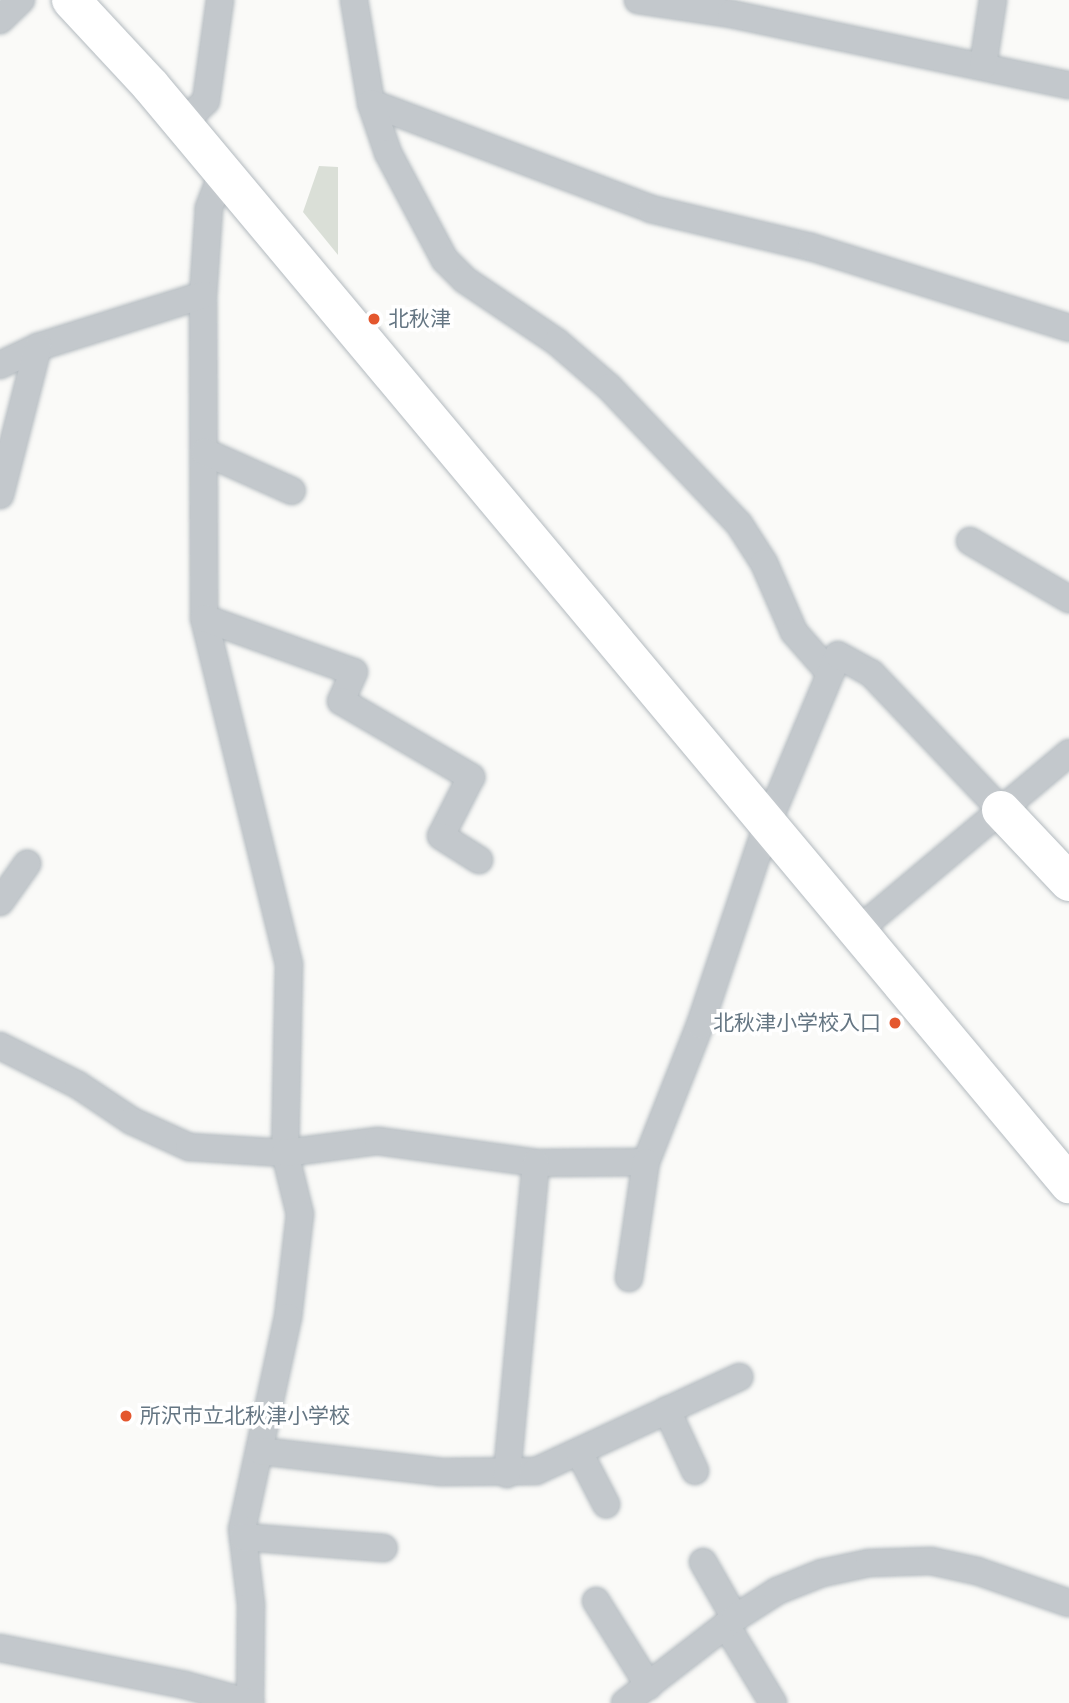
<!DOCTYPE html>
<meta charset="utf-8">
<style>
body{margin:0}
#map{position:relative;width:1069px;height:1703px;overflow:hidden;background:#fafaf8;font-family:Arial,"Noto Sans JP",sans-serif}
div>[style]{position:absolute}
.green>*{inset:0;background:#dadfd7}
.roads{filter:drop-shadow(0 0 2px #b3babf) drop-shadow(0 0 2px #b3babf)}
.street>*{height:26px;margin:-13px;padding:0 13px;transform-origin:13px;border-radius:13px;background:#c3c8cc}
.secondary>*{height:38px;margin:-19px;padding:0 19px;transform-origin:19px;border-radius:19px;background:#fff}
.dots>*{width:19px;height:19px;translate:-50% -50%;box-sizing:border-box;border:4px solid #fff;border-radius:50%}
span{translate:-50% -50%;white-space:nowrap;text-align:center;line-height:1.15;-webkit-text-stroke:7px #fff;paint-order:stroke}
.poi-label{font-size:21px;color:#657683}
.left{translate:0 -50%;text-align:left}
.right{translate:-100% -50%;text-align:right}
</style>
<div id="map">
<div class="green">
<i style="clip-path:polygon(319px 166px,338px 167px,338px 255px,303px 212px)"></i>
</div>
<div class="roads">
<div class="street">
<i style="left:354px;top:0;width:104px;rotate:80.6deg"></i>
<i style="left:371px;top:103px;width:299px;rotate:20.7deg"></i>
<i style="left:651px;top:209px;width:164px;rotate:13.4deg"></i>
<i style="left:811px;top:247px;width:270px;rotate:17.4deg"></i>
<i style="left:638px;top:0;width:94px;rotate:8.6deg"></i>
<i style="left:731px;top:14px;width:345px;rotate:11.9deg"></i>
<i style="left:0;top:20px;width:29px;rotate:-44deg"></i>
<i style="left:983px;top:66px;width:67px;rotate:-81.4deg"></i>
<i style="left:371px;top:103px;width:53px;rotate:71.2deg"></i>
<i style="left:388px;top:153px;width:121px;rotate:62deg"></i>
<i style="left:445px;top:260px;width:28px;rotate:45deg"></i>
<i style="left:465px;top:280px;width:111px;rotate:34deg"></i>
<i style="left:557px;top:342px;width:69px;rotate:40.9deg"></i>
<i style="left:609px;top:387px;width:189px;rotate:46.5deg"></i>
<i style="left:739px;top:524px;width:46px;rotate:57.3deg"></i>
<i style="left:764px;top:563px;width:75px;rotate:66.5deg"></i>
<i style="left:794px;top:632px;width:55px;rotate:48.7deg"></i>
<i style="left:182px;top:124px;width:33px;rotate:-44deg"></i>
<i style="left:206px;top:101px;width:102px;rotate:-82.1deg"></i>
<i style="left:223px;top:171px;width:40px;rotate:111deg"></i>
<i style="left:209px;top:208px;width:87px;rotate:93.9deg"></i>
<i style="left:203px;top:295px;width:323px;rotate:89.8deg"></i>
<i style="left:204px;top:618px;width:357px;rotate:76.2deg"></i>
<i style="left:289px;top:965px;width:188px;rotate:91.2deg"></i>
<i style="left:285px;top:1153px;width:63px;rotate:76.2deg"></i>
<i style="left:300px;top:1214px;width:104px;rotate:96.6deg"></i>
<i style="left:288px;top:1317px;width:217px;rotate:102.2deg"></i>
<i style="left:242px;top:1529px;width:77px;rotate:83.2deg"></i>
<i style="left:251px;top:1605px;width:98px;rotate:90.6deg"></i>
<i style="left:0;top:365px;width:42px;rotate:-25.3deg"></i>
<i style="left:38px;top:347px;width:173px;rotate:-17.5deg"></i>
<i style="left:205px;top:452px;width:95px;rotate:24.1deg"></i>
<i style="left:0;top:495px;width:153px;rotate:-75.6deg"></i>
<i style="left:970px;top:541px;width:115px;rotate:30.4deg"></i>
<i style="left:204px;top:618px;width:159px;rotate:19.8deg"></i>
<i style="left:354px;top:672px;width:32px;rotate:114deg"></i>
<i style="left:341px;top:701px;width:151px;rotate:30.3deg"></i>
<i style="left:471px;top:777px;width:66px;rotate:117deg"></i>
<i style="left:441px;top:836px;width:45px;rotate:32.3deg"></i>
<i style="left:0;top:902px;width:47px;rotate:-54.6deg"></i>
<i style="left:857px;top:931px;width:277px;rotate:-40deg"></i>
<i style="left:0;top:1046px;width:87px;rotate:26.6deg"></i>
<i style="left:78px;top:1085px;width:65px;rotate:33.7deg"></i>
<i style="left:132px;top:1121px;width:63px;rotate:24.5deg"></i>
<i style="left:189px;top:1147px;width:96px;rotate:3.6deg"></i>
<i style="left:285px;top:1153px;width:94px;rotate:-7.4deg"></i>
<i style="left:378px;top:1141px;width:160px;rotate:7.9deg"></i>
<i style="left:536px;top:1163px;width:110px;rotate:-0.5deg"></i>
<i style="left:646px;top:1162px;width:147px;rotate:-68.5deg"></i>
<i style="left:700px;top:1025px;width:211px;rotate:-71.5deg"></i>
<i style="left:767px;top:825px;width:184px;rotate:-67.3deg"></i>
<i style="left:838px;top:655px;width:38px;rotate:29deg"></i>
<i style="left:871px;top:673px;width:189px;rotate:46.5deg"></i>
<i style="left:629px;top:1278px;width:117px;rotate:-81.7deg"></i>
<i style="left:667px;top:1410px;width:67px;rotate:65.3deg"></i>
<i style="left:260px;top:1451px;width:183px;rotate:6.6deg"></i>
<i style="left:442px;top:1472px;width:94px;rotate:-0.6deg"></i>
<i style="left:536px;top:1471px;width:224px;rotate:-24.8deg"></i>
<i style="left:579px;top:1452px;width:59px;rotate:62.6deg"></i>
<i style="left:507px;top:1474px;width:312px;rotate:-84.7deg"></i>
<i style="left:243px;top:1537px;width:141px;rotate:4.5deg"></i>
<i style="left:703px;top:1562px;width:64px;rotate:60.3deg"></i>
<i style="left:596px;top:1601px;width:100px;rotate:58.1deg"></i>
<i style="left:726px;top:1625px;width:91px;rotate:58.9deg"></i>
<i style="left:0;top:1648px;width:189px;rotate:11.3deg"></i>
<i style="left:185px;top:1685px;width:68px;rotate:15.3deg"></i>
<i style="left:625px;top:1703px;width:139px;rotate:-37.7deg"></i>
<i style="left:735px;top:1618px;width:50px;rotate:-32.7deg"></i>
<i style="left:777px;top:1591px;width:48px;rotate:-21.8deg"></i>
<i style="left:822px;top:1573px;width:48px;rotate:-12deg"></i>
<i style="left:869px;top:1563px;width:62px;rotate:-1.8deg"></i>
<i style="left:931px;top:1561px;width:47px;rotate:12.3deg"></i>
<i style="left:977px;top:1571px;width:97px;rotate:19.2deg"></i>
</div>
<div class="secondary">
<i style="left:71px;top:0;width:116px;rotate:47.1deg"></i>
<i style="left:150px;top:85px;width:1433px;rotate:50.1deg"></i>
<i style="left:1001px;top:810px;width:99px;rotate:46.6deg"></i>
</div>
</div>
<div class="dots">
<i style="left:374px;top:319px;background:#e4572e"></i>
<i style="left:895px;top:1023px;background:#e4572e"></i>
<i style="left:126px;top:1416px;background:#e4572e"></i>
</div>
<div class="poi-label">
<span class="left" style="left:388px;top:319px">北秋津</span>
<span class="right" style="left:881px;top:1023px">北秋津小学校入口</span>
<span class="left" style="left:140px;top:1416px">所沢市立北秋津小学校</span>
</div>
</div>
